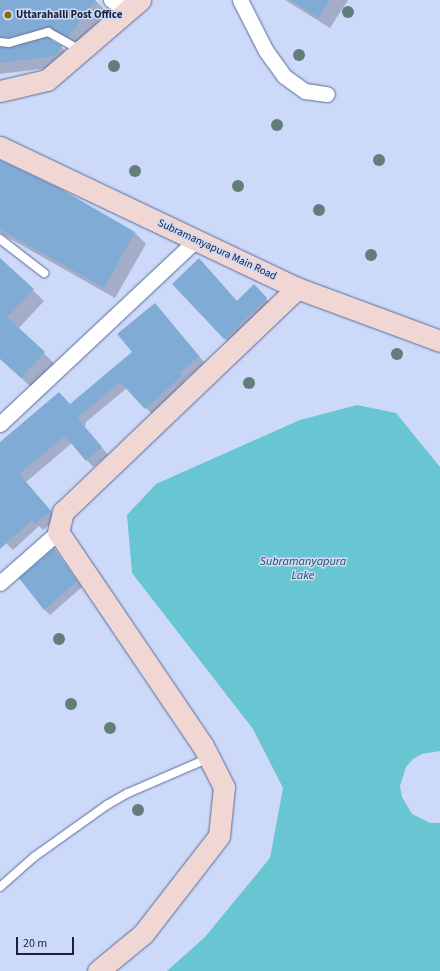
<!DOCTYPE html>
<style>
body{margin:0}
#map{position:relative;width:440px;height:971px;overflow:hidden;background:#ccd9f9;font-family:"Source Sans 3",sans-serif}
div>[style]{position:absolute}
.water>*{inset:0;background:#68c5d2}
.shadow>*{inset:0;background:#0003}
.building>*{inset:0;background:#7fabd4}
.roads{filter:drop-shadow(0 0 1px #596b99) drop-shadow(0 0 1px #596b99)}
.lane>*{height:8px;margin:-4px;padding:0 4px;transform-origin:4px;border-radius:4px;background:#fff}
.street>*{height:15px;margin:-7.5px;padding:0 7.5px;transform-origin:7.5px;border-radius:7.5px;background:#fff}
.secondary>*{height:21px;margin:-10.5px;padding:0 10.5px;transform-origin:10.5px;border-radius:10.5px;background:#f0d7d4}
.trees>*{width:12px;height:12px;margin:-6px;border-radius:50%;background:#617e7a}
.dots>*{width:11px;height:11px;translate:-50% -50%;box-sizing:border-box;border:2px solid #ccd9f9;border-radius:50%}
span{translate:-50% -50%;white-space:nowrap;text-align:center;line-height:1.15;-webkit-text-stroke:3px #ccd9f9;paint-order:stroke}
.poi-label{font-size:11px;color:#1a2235;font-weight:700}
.left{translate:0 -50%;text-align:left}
.street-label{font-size:11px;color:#1a2235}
.water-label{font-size:12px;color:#265156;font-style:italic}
.scale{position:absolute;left:16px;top:937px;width:58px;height:18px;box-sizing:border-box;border:2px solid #1a2235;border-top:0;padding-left:5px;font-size:12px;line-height:14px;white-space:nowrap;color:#1a2235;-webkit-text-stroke:3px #ccd9f9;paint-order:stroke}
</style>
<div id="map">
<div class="water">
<i style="clip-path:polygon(357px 405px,396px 413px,440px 467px,440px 751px,422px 754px,413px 759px,406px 767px,400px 786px,402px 797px,412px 814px,430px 823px,440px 823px,440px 971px,167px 971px,205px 937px,270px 858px,283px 788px,253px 729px,132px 573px,127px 515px,156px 484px,300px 420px)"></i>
</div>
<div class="shadow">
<i style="clip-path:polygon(0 0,95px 0,106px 11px,80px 47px,59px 37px,49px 40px,61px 47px,72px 57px,65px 66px,0 74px)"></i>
<i style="clip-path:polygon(285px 0,348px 0,330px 28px)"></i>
<i style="clip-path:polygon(0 161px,59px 189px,135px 233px,146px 244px,115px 298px,0 233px)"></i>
<i style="clip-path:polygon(0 259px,44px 301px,18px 329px,55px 364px,32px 388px,0 358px)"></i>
<i style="clip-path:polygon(260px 292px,272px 305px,230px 344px,224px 338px)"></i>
<i style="clip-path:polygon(161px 311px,205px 363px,185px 380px,188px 383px,153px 415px,127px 388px,86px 422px,85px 427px,108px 455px,93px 467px,72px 443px,26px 482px,57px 518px,43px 530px,39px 526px,13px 550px,0 537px,0 443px,59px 393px,70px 405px,133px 352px)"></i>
<i style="clip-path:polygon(54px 549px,82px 587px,50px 615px,44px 609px)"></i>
</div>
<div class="building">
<i style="clip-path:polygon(0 0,96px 0,68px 37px,47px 27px,9px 37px,0 37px)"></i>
<i style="clip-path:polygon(290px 0,330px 0,319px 18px)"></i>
<i style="clip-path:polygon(47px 38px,62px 46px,55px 56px,0 63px,0 48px,10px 48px)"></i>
<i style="clip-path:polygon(0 160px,59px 188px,135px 232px,104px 288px,0 229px)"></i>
<i style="clip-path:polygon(0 258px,34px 289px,7px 317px,45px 352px,21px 378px,0 359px)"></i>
<i style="clip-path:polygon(199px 258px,237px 301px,254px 284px,267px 298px,224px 339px,172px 284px)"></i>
<i style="clip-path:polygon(155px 303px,199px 356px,179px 373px,182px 376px,145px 409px,120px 382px,79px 416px,78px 419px,102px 447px,86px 461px,65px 436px,19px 474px,51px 511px,35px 524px,32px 520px,0 549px,0 442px,59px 392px,70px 404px,132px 352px,117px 334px)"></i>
<i style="clip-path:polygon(54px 548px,77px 581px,44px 610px,19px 578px)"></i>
</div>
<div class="roads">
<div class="lane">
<i style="left:0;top:42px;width:9px;rotate:6deg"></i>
<i style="left:9px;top:43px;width:41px;rotate:-15.8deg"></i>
<i style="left:48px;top:32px;width:38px;rotate:29deg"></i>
<i style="left:0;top:239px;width:56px;rotate:37.7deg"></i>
<i style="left:0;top:887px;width:45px;rotate:-41.4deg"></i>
<i style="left:34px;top:857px;width:90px;rotate:-35.5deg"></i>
<i style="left:107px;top:805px;width:24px;rotate:-30deg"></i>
<i style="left:128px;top:793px;width:88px;rotate:-23.4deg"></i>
</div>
<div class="street">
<i style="left:111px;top:0;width:21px;rotate:29deg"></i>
<i style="left:240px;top:0;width:57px;rotate:63deg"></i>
<i style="left:266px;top:51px;width:31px;rotate:54deg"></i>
<i style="left:284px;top:76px;width:26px;rotate:36deg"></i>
<i style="left:305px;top:91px;width:22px;rotate:8deg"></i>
<i style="left:0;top:424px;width:269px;rotate:-43.2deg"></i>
<i style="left:0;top:583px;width:77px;rotate:-41.3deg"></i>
</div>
<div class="secondary">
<i style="left:0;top:91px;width:48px;rotate:-13.2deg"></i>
<i style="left:47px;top:80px;width:123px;rotate:-40.7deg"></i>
<i style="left:0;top:147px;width:329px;rotate:25.4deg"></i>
<i style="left:297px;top:288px;width:153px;rotate:20.3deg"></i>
<i style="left:98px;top:971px;width:58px;rotate:-39.4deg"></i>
<i style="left:143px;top:934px;width:124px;rotate:-52.2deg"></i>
<i style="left:219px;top:836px;width:49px;rotate:-84.2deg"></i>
<i style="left:224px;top:787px;width:46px;rotate:-117.1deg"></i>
<i style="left:203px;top:746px;width:258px;rotate:-124.1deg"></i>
<i style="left:58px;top:532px;width:21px;rotate:-76deg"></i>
<i style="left:63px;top:512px;width:324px;rotate:-43.7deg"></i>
</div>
</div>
<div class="trees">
<i style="left:348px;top:12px"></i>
<i style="left:299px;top:55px"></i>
<i style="left:114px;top:66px"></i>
<i style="left:277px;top:125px"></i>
<i style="left:379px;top:160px"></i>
<i style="left:135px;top:171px"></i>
<i style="left:238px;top:186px"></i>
<i style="left:319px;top:210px"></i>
<i style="left:371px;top:255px"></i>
<i style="left:397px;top:354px"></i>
<i style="left:249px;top:383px"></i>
<i style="left:59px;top:639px"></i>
<i style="left:71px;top:704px"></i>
<i style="left:110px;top:728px"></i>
<i style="left:138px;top:810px"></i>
</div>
<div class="dots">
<i style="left:8px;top:15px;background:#8d6c0f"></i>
</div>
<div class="poi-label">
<span class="left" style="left:16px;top:15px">Uttarahalli Post Office</span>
</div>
<div class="street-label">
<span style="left:217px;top:250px;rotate:25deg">Subramanyapura Main Road</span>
</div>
<div class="water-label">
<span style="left:303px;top:569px">Subramanyapura<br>Lake</span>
</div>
<div class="scale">20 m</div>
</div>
